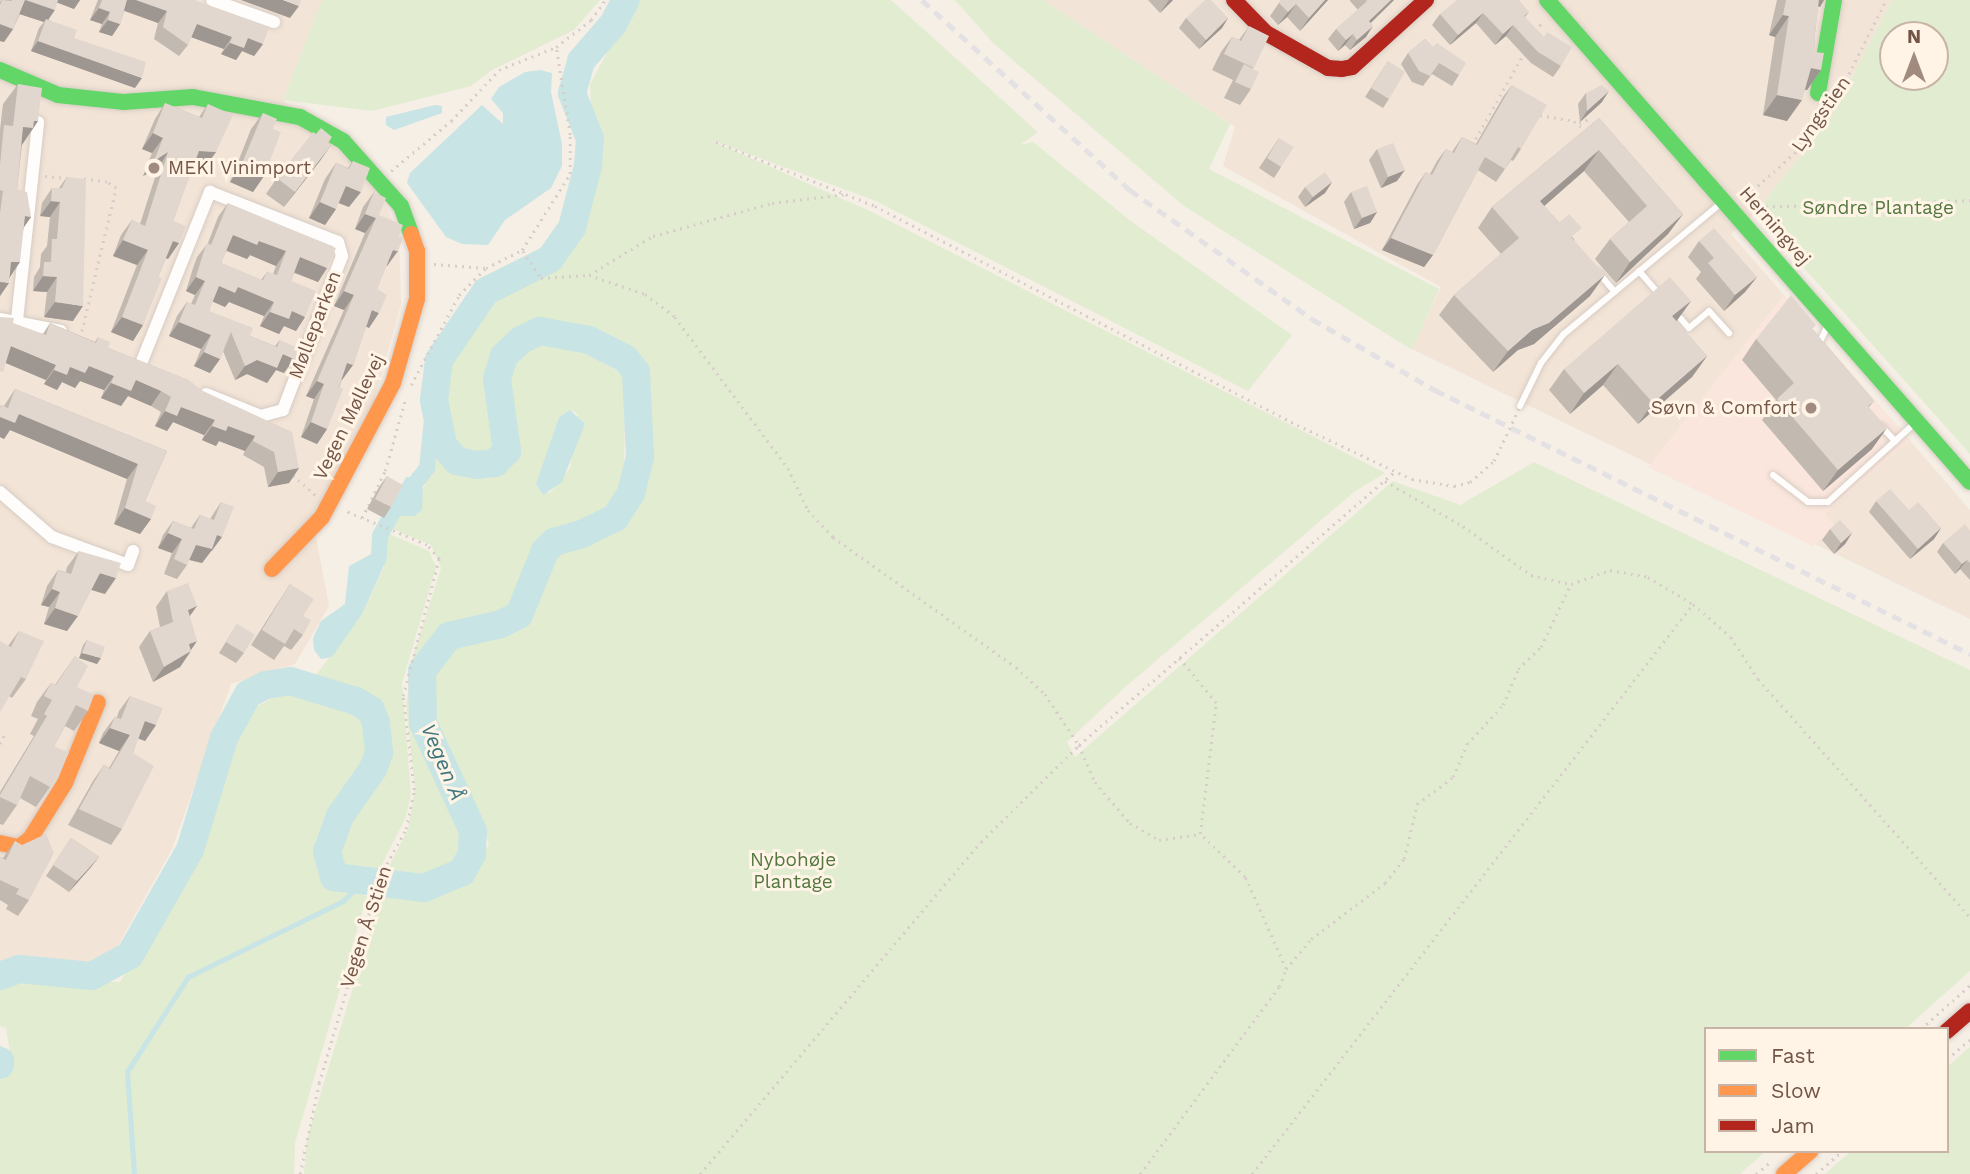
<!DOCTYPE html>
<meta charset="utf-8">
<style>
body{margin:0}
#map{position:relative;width:1970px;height:1174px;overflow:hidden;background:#f6efe6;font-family:"Work Sans",sans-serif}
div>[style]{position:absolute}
.residential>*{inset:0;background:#f2e4d6}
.commercial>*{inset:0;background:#fae6dc}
.green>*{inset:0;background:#e2ecd1}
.water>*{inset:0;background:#c8e4e5}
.stream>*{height:4.5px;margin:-2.25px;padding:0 2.25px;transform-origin:2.25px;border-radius:2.25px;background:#c8e4e5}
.canal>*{height:16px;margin:-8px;padding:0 8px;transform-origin:8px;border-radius:8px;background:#c8e4e5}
.river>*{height:28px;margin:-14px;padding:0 14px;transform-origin:14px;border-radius:14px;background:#c8e4e5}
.path>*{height:2.5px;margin-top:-1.25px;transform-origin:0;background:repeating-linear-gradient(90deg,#d7cec9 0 2px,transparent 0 7px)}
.roads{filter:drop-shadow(0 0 2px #d7ccc4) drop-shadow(0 0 2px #d7ccc4)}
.lane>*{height:6px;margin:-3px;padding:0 3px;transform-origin:3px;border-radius:3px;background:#fefdfb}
.street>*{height:12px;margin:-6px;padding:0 6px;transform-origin:6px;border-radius:6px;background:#fefdfb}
.fast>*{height:16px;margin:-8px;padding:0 8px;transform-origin:8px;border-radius:8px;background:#63d668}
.slow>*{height:16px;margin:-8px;padding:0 8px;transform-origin:8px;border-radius:8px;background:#ff974d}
.jam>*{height:16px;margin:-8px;padding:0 8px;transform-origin:8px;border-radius:8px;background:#b3261e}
.rail>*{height:4.5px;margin-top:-2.25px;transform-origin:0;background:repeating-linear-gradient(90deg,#e3e1e3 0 10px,transparent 0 17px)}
.path-bridge>*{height:2.5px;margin-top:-1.25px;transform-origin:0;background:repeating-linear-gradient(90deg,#d7cec9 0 2px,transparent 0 7px)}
.wall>*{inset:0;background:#c2b9b1}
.shaded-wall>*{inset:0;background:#9e9690}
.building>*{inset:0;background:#e2d7ce}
.dots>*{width:19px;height:19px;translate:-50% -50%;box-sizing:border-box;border:4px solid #fff4e6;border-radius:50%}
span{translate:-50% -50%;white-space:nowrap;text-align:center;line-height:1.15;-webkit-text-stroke:6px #fff4e6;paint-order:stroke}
.street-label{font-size:19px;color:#735547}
.poi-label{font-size:19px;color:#735547}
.left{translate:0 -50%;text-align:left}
.right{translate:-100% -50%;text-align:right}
.park-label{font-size:19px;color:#52783f}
.water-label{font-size:21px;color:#3e777f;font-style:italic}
.legend{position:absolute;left:1704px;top:1027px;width:245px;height:126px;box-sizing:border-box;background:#fff4e6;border:2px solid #c7b4a6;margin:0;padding:9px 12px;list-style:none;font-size:21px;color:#735547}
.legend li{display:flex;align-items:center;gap:14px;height:35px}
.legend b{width:35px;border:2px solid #c7b4a6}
.north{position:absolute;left:1879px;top:21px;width:70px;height:70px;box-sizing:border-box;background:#fff4e6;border:2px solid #c7b4a6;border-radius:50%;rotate:0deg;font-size:19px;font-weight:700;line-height:28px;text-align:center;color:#735547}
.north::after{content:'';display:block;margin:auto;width:24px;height:32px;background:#a18b7f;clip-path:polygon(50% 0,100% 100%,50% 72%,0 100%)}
</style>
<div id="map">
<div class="residential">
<i style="clip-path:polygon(0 0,322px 0,283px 100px,374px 184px,399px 232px,401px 304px,372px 407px,313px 520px,329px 606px,295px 664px,231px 684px,172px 849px,117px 947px,96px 964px,0 963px)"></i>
<i style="clip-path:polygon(1043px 0,1892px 0,1831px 118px,1755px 213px,1731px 234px,1970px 510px,1970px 619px,1412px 349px,1441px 287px,1223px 166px,1235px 127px)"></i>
</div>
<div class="commercial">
<i style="clip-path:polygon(1783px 296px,1910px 441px,1825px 514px,1836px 527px,1813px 546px,1648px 467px)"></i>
</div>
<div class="green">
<i style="clip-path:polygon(322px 0,600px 0,574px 30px,492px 70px,471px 86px,372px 111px,283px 100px)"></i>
<i style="clip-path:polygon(636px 0,891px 0,1038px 132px,1020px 145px,1033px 142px,1132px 222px,1292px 335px,1248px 391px,876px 201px,708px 139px,872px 212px,1385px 473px,1354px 492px,1123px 689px,1067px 742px,1075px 757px,1393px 481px,1460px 505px,1534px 462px,1970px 670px,1970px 971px,1905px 1029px,1706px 1029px,1706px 1151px,1766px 1151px,1740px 1174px,304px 1174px,307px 1138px,381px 896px,438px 896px,468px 879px,489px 845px,472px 799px,431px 721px,428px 685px,435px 664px,466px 640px,523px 619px,554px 554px,606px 533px,627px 516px,646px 465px,648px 387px,643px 365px,634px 354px,567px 325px,537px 326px,506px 343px,490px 365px,496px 442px,489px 451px,481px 456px,463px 455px,455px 446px,443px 408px,448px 363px,488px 300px,555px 270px,568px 256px,604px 148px,591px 108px,590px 84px)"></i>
<i style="clip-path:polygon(955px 0,1043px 0,1230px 124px,1209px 169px,1439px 289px,1412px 350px,1184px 206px,993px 43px)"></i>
<i style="clip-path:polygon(evenodd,1892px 0,1970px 0,1970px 454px,1755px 213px,1831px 118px,1892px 0,1893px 35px,1935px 35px,1935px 77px,1893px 77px,1893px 35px)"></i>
<i style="clip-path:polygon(evenodd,531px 341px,577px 346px,625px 376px,624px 483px,612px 503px,582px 525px,544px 537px,505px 615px,443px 631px,416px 661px,412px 708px,436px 772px,463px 816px,463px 842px,450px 872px,434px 878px,384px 876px,408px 829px,415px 788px,406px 705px,413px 656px,441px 568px,431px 545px,388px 527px,395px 513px,397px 516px,425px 486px,434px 437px,447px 465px,458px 473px,498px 473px,513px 458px,519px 439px,505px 401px,503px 374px,508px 361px,531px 341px,570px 410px,578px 414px,570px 468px,550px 493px,536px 485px,559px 417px,570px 410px)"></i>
<i style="clip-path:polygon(387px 533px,429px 551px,436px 567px,402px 683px,411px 795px,405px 819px,375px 878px,347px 876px,340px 872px,337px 852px,354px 807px,381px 773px,386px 748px,384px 721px,372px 700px,313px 679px,362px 614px,384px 567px,383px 535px)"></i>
<i style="clip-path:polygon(284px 692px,364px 712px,371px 756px,331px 820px,321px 866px,329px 888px,367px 896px,295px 1143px,294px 1174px,0 1174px,0 1044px,11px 1059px,6px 1028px,0 1026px,0 987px,29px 981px,120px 982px,197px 848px,236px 732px,250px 710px)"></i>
<i style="clip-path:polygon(1970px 1047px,1970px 1174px,1825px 1174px,1851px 1151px,1947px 1151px,1947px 1067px)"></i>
</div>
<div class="water">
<i style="clip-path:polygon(540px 70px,552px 73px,551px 92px,562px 144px,562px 166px,551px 188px,505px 220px,488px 245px,462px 244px,446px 237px,407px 183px,410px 173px,482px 105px,503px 124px,503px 113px,491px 99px,499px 87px,525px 72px)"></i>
<i style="clip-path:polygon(435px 105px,442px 106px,442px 113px,394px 130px,386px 125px,386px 117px)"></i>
<i style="clip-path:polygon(570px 410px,585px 424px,562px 482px,543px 495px,536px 484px,559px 417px)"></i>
<i style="clip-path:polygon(406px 477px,423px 479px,422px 510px,414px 516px,397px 516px,390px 506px)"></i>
<i style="clip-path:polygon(383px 535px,386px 561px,362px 614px,332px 657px,321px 659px,314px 650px,313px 638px,321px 621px,345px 604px,349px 566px,377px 551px,378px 536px)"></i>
</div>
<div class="stream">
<i style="left:134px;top:1174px;width:102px;rotate:-93.9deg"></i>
<i style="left:127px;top:1072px;width:113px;rotate:-57.3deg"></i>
<i style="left:188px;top:977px;width:173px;rotate:-26.1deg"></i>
<i style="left:343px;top:901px;width:25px;rotate:-45deg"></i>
</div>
<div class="canal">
<i style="left:379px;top:556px;width:20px;rotate:-87deg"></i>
<i style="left:380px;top:536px;width:27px;rotate:-62deg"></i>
<i style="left:393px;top:512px;width:56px;rotate:-52.3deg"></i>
<i style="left:427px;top:468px;width:68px;rotate:-84.1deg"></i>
</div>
<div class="river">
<i style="left:0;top:976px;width:20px;rotate:-20deg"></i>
<i style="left:19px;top:969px;width:73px;rotate:5.5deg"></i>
<i style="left:92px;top:976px;width:43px;rotate:-28.9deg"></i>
<i style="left:130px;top:955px;width:121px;rotate:-60.3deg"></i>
<i style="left:190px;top:850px;width:117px;rotate:-73.1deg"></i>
<i style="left:224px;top:738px;width:50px;rotate:-61.4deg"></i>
<i style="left:248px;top:694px;width:20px;rotate:-27deg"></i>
<i style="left:266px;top:685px;width:24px;rotate:-9deg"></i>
<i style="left:290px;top:681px;width:69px;rotate:16.9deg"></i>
<i style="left:356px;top:701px;width:17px;rotate:31deg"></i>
<i style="left:371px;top:710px;width:14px;rotate:69deg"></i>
<i style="left:376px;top:723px;width:30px;rotate:84deg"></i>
<i style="left:379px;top:753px;width:17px;rotate:111deg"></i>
<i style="left:373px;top:769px;width:57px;rotate:125.1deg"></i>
<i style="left:340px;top:816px;width:37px;rotate:110deg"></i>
<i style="left:327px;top:851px;width:27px;rotate:75deg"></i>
<i style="left:334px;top:877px;width:91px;rotate:7deg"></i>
<i style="left:424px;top:888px;width:41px;rotate:-22.8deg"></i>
<i style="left:462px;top:872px;width:21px;rotate:-61deg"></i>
<i style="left:472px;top:854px;width:23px;rotate:-88deg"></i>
<i style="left:473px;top:831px;width:119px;rotate:-114.8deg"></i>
<i style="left:423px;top:723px;width:52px;rotate:-91.1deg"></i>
<i style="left:422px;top:671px;width:44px;rotate:-52.4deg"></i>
<i style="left:449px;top:636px;width:53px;rotate:-13deg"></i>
<i style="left:501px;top:624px;width:20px;rotate:-27deg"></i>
<i style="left:519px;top:615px;width:69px;rotate:-67.9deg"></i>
<i style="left:545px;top:551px;width:13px;rotate:-45deg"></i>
<i style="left:554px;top:542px;width:29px;rotate:-16deg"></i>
<i style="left:582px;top:534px;width:37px;rotate:-26deg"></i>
<i style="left:615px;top:518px;width:30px;rotate:-57deg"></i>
<i style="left:631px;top:493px;width:37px;rotate:-76deg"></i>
<i style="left:640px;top:457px;width:85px;rotate:-92.7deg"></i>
<i style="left:636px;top:372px;width:16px;rotate:-128deg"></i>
<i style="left:626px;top:359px;width:42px;rotate:-152.8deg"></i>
<i style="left:589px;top:340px;width:50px;rotate:-169.6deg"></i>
<i style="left:540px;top:331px;width:21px;rotate:155deg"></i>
<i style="left:521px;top:340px;width:23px;rotate:137deg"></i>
<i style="left:504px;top:356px;width:24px;rotate:107deg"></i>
<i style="left:497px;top:379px;width:73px;rotate:82.1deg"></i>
<i style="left:507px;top:451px;width:17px;rotate:135deg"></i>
<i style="left:495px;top:463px;width:18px;rotate:174deg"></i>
<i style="left:477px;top:465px;width:20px;rotate:-169deg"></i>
<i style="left:457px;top:461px;width:21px;rotate:-131deg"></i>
<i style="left:443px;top:445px;width:46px;rotate:-101.3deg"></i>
<i style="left:434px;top:400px;width:40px;rotate:-82.9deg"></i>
<i style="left:439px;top:360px;width:83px;rotate:-55.7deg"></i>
<i style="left:486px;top:291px;width:72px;rotate:-26.6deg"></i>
<i style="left:550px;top:259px;width:39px;rotate:-55deg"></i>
<i style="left:572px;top:227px;width:63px;rotate:-75.3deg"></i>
<i style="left:588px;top:166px;width:27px;rotate:-86deg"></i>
<i style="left:590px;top:139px;width:49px;rotate:-111.4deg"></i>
<i style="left:572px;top:93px;width:33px;rotate:-74deg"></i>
<i style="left:581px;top:61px;width:49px;rotate:-49.1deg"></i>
<i style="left:613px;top:24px;width:27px;rotate:-62deg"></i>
<i style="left:0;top:1061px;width:4px;rotate:90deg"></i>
</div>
<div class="path">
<i style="left:1536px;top:32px;width:14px;rotate:-60deg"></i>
<i style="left:1540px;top:115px;width:35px;rotate:10deg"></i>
<i style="left:1574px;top:121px;width:14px;rotate:39deg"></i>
<i style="left:1579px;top:123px;width:11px;rotate:-22deg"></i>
<i style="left:716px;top:142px;width:171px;rotate:21.9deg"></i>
<i style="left:875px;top:206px;width:469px;rotate:27.4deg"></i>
<i style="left:1291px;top:422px;width:134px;rotate:25.2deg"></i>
<i style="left:1412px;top:479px;width:43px;rotate:9.5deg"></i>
<i style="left:1454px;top:486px;width:16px;rotate:-14deg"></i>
<i style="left:1470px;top:482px;width:32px;rotate:-41deg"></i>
<i style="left:1472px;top:145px;width:106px;rotate:-60.5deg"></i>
<i style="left:391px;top:171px;width:78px;rotate:-39.8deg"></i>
<i style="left:451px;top:121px;width:70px;rotate:-46.7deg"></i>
<i style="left:499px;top:70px;width:61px;rotate:-22deg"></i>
<i style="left:556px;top:47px;width:44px;rotate:-37.6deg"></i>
<i style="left:591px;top:20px;width:24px;rotate:-55deg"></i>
<i style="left:45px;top:176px;width:25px;rotate:5deg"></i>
<i style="left:1742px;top:200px;width:78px;rotate:-41.9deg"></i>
<i style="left:1800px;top:148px;width:61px;rotate:-53.7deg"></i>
<i style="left:1836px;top:99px;width:111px;rotate:-63.2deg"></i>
<i style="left:1752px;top:207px;width:218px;rotate:-1.8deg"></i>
<i style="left:523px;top:251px;width:32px;rotate:56deg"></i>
<i style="left:541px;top:278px;width:48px;rotate:-3.6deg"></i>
<i style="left:589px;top:275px;width:75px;rotate:-31.4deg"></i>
<i style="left:653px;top:236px;width:123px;rotate:-15.5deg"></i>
<i style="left:772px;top:203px;width:75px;rotate:-6.9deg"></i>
<i style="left:434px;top:264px;width:52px;rotate:4.4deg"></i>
<i style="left:589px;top:275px;width:59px;rotate:18.7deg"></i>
<i style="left:645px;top:294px;width:38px;rotate:37deg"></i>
<i style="left:675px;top:317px;width:189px;rotate:53.2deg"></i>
<i style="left:788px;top:468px;width:47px;rotate:64.5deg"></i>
<i style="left:808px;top:510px;width:37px;rotate:47deg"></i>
<i style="left:833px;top:537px;width:224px;rotate:35.4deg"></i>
<i style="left:1016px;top:667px;width:40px;rotate:43deg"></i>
<i style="left:1045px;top:694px;width:61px;rotate:56.3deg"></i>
<i style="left:1079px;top:745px;width:40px;rotate:66.6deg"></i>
<i style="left:1095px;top:782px;width:54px;rotate:49.5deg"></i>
<i style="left:1130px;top:823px;width:34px;rotate:30deg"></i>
<i style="left:1159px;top:840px;width:41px;rotate:-8.3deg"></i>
<i style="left:80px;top:338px;width:154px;rotate:-76.5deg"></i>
<i style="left:116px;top:188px;width:11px;rotate:-146deg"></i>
<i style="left:107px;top:182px;width:24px;rotate:-173deg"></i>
<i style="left:411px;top:385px;width:102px;rotate:-61.9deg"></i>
<i style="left:459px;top:295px;width:38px;rotate:-45deg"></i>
<i style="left:486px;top:268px;width:40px;rotate:-26.6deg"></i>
<i style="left:522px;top:250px;width:90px;rotate:-57.7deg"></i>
<i style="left:570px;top:174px;width:39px;rotate:-90deg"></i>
<i style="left:570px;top:135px;width:89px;rotate:-99deg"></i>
<i style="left:293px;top:475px;width:31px;rotate:42deg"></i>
<i style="left:1385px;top:481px;width:90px;rotate:30deg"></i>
<i style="left:1463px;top:526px;width:84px;rotate:35.8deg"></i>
<i style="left:1531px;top:575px;width:41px;rotate:12.7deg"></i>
<i style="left:1571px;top:584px;width:41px;rotate:-19.7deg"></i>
<i style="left:1610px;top:570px;width:39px;rotate:10deg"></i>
<i style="left:1648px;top:577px;width:52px;rotate:31deg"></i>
<i style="left:1693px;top:604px;width:50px;rotate:41deg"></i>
<i style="left:1731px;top:637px;width:50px;rotate:57.3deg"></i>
<i style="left:1758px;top:679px;width:319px;rotate:48.3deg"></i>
<i style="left:362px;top:518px;width:52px;rotate:-63.9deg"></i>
<i style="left:385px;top:471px;width:77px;rotate:-74.2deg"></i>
<i style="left:0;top:744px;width:10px;rotate:-66deg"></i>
<i style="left:1286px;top:969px;width:39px;rotate:-50deg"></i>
<i style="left:1311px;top:939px;width:93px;rotate:-37.1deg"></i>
<i style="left:1385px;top:883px;width:31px;rotate:-52deg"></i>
<i style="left:1404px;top:859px;width:57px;rotate:-76.7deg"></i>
<i style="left:1417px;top:804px;width:45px;rotate:-36.9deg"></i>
<i style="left:1453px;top:777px;width:36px;rotate:-67deg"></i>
<i style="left:1467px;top:744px;width:53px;rotate:-47.3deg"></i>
<i style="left:1503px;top:705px;width:39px;rotate:-67deg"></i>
<i style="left:1518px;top:669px;width:32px;rotate:-44deg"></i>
<i style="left:1541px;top:647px;width:68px;rotate:-64.9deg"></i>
<i style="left:1921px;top:1029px;width:66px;rotate:-41.9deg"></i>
<i style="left:1947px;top:1059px;width:30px;rotate:-40deg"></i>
<i style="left:300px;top:1174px;width:93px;rotate:-78.2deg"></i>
<i style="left:319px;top:1083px;width:216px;rotate:-73.6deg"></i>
<i style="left:380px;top:876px;width:54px;rotate:-61deg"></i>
<i style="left:406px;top:829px;width:40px;rotate:-78deg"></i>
<i style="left:414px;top:790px;width:95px;rotate:-96.7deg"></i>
<i style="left:403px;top:696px;width:142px;rotate:-75.3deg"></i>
<i style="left:439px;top:559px;width:18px;rotate:-131deg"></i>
<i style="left:427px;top:545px;width:91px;rotate:-157.4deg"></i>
<i style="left:700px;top:1174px;width:435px;rotate:-49.8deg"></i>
<i style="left:981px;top:842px;width:138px;rotate:-44.7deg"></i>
<i style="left:1079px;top:745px;width:418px;rotate:-40.9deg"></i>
<i style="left:1140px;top:1174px;width:233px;rotate:-53.4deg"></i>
<i style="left:1279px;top:987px;width:19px;rotate:-69deg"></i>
<i style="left:1286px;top:969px;width:101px;rotate:-114deg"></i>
<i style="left:1245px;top:877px;width:62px;rotate:-136.3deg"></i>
<i style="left:1200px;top:834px;width:132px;rotate:-83deg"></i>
<i style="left:1216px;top:703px;width:58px;rotate:-129.4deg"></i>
<i style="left:1252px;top:1174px;width:721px;rotate:-52.27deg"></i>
<i style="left:1756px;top:1174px;width:17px;rotate:-40deg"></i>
<i style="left:1816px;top:1174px;width:35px;rotate:-41deg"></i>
</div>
<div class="roads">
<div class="lane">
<i style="left:1639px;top:271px;width:33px;rotate:49deg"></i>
<i style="left:1598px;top:272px;width:26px;rotate:50deg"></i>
<i style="left:1675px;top:312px;width:21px;rotate:49deg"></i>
<i style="left:1689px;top:328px;width:26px;rotate:-40deg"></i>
<i style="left:1709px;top:311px;width:30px;rotate:48deg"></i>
<i style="left:1819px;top:344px;width:23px;rotate:-65deg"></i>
<i style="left:1520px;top:406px;width:48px;rotate:-64deg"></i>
<i style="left:1541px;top:363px;width:37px;rotate:-52deg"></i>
<i style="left:1564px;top:334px;width:204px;rotate:-39.8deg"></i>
<i style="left:1881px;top:426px;width:21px;rotate:47deg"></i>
<i style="left:1773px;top:475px;width:44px;rotate:37.6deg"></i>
<i style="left:1808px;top:502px;width:20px"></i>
<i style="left:1828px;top:502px;width:119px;rotate:-42.3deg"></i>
</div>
<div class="street">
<i style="left:212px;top:0;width:66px;rotate:19.5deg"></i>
<i style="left:0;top:319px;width:62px;rotate:11.1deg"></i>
<i style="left:17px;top:320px;width:199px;rotate:-83.9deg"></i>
<i style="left:140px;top:366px;width:188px;rotate:-68.1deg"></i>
<i style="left:210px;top:192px;width:137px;rotate:21.3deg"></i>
<i style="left:338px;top:242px;width:15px;rotate:74deg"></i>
<i style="left:342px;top:256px;width:165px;rotate:111deg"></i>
<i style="left:283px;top:410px;width:23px;rotate:165deg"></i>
<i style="left:261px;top:416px;width:59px;rotate:-158.2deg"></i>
<i style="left:0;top:492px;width:69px;rotate:40.9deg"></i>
<i style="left:52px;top:537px;width:81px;rotate:20.2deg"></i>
<i style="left:128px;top:565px;width:15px;rotate:-70deg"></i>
</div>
<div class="fast">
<i style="left:1547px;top:0;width:641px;rotate:48.73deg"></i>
<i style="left:0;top:70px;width:63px;rotate:23.3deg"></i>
<i style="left:58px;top:95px;width:65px;rotate:6.1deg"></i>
<i style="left:123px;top:102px;width:70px;rotate:-4.1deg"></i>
<i style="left:193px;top:97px;width:109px;rotate:10.6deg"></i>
<i style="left:300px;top:117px;width:49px;rotate:29.2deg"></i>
<i style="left:343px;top:141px;width:87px;rotate:48.3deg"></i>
<i style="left:401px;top:206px;width:30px;rotate:70deg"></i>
<i style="left:1818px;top:93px;width:94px;rotate:-80.2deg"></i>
</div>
<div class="slow">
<i style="left:272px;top:569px;width:72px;rotate:-46.1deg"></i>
<i style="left:322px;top:517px;width:152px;rotate:-62.1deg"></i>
<i style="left:393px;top:383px;width:87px;rotate:-74.1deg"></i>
<i style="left:417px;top:299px;width:48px;rotate:-90deg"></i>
<i style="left:417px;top:251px;width:18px;rotate:-109deg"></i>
<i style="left:0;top:843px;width:19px;rotate:12deg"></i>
<i style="left:19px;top:847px;width:14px;rotate:-36deg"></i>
<i style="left:30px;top:839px;width:66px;rotate:-58deg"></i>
<i style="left:65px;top:783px;width:87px;rotate:-67.8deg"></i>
<i style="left:1784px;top:1174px;width:35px;rotate:-41deg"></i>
</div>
<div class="jam">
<i style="left:1234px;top:0;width:46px;rotate:45.9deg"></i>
<i style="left:1266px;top:33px;width:71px;rotate:29.4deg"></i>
<i style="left:1328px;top:68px;width:14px;rotate:4deg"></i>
<i style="left:1342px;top:69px;width:10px;rotate:-11deg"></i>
<i style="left:1352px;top:67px;width:100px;rotate:-42.2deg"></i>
<i style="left:1947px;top:1031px;width:30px;rotate:-41deg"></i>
</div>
</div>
<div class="rail">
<i style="left:922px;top:0;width:282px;rotate:42.4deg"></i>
<i style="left:1130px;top:190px;width:223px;rotate:35.3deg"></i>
<i style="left:1312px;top:319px;width:142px;rotate:30deg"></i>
<i style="left:1435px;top:390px;width:597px;rotate:26.26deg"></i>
</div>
<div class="path-bridge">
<i style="left:1494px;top:461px;width:61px;rotate:-64.7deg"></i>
</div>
<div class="wall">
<i style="clip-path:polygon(1px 0,80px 0,74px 9px,57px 2px,48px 19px,74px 38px,135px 88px,31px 51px,39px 28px,44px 22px,20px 14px,13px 29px,4px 42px,0 41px,0 2px)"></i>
<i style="clip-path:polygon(98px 0,194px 0,263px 44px,254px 56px,242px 51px,236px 60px,221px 54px,224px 49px,191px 37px,188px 45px,179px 56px,154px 39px,158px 23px,124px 11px,120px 24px,112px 36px,99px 32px,102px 24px,90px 20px)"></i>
<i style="clip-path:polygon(1148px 0,1173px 0,1160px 13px)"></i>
<i style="clip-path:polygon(1281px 0,1328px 0,1300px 31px,1287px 17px,1278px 25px,1270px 16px)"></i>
<i style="clip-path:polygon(1350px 0,1394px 0,1371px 23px,1366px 37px,1350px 50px,1345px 45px,1338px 51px,1328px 39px,1336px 29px,1358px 10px,1350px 1px)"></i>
<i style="clip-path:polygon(1777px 0,1824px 0,1820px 7px,1818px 6px,1815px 33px,1814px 52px,1821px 70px,1807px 90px,1805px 90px,1787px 121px,1763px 115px,1775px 37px,1769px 35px)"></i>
<i style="clip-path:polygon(1529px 12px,1525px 17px,1561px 66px,1553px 77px,1531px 63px,1506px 36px,1495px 45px,1476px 23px,1450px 45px,1432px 25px,1440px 14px)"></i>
<i style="clip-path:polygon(1186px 18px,1228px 18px,1222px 28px,1199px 49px,1179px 28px)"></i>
<i style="clip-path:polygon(1249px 26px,1253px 69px,1251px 89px,1240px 105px,1224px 98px,1233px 80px,1212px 70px,1221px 52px,1232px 37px,1239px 40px)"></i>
<i style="clip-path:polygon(1425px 39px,1459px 75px,1452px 86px,1432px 74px,1423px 86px,1412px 82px,1401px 64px,1408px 53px)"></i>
<i style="clip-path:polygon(1388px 61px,1389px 99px,1383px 108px,1365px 97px)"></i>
<i style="clip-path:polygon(18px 84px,38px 121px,22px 145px,17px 189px,31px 217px,24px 227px,10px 277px,0 296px,0 130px,3px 104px)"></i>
<i style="clip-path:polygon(1512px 85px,1521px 149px,1513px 161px,1511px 160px,1496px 182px,1478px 170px,1433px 255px,1424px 267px,1382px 250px,1417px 185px,1426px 172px,1430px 174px,1437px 161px,1446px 149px,1452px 152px,1462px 137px,1476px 144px,1503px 97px)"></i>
<i style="clip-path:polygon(1586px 93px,1602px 102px,1580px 122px,1578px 104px)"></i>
<i style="clip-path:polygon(165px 103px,199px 117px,208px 104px,216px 152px,205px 167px,193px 166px,173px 221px,179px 243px,168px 259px,166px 258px,158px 277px,143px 325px,133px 341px,111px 332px,137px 265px,113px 256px,121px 235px,132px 220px,140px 224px,158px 168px,143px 176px,152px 153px,142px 149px,155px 119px)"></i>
<i style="clip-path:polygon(263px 113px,273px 129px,264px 176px,253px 192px,230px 182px,251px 129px)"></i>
<i style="clip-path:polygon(1599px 118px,1683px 214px,1668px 234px,1616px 283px,1595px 259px,1610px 239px,1629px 222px,1584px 171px,1544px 206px,1574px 239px,1590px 296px,1534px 344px,1518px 350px,1493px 372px,1439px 315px,1454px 295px,1501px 254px,1478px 228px,1492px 207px)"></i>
<i style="clip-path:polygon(1279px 138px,1281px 167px,1274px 178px,1259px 168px)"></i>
<i style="clip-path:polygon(328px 143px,331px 145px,284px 207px,266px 194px,277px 178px)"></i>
<i style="clip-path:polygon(1377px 149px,1397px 181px,1381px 188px,1369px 160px)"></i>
<i style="clip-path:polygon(353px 161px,349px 207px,338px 203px,336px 209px,325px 225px,309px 218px,325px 179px,336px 163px,348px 168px)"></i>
<i style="clip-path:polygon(67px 177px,73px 321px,44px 317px,47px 292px,33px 291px,34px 277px,40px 267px,41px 254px,47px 246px,50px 217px,40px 216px,42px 203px,52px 188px,59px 188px)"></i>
<i style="clip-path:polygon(1332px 182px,1325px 193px,1305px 207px,1298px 197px,1305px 187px)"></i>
<i style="clip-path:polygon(374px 192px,379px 215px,387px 266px,386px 266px,377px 289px,369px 328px,366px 326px,353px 365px,342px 379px,327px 429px,317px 444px,301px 437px,314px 399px,306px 396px,344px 310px,334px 306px,365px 233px,355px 229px,363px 207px)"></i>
<i style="clip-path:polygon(1351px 192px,1377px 212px,1370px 223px,1354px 229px,1344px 202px)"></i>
<i style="clip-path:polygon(evenodd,228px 203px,327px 268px,318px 282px,294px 273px,291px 281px,305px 317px,296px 331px,284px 326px,279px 334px,260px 326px,264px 316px,229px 302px,225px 307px,212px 301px,209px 311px,250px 336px,275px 346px,280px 340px,284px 373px,276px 370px,267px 383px,247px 374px,235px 380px,223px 351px,220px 359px,210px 373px,194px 366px,201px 349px,169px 336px,177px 316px,187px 302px,191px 304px,195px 295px,186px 291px,193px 268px,197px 257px,208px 243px,218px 217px,228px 203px,226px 251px,247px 259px,250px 255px,276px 266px,273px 274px,267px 272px,261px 280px,221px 263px,226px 251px)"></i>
<i style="clip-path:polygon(1699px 241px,1757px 277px,1745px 292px,1724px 311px,1696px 279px,1701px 272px,1688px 257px)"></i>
<i style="clip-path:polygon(1691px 301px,1676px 321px,1707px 356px,1692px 377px,1638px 424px,1603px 385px,1570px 414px,1549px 390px,1564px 369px)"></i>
<i style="clip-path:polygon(50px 323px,95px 342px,98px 337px,108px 348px,188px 380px,299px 468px,289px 483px,268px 487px,264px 467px,243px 455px,245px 451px,219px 441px,216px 446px,202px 440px,204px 435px,173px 422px,167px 431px,155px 426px,161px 412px,151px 406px,128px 396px,121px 406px,101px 398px,104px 390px,80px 381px,75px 388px,62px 382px,57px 390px,44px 384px,46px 380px,6px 363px,43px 334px)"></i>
<i style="clip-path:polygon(1813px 330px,1874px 401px,1869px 407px,1872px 449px,1823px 491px,1762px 420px,1776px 400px,1742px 360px,1756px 339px)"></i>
<i style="clip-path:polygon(15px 389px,167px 451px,145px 501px,151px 519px,140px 534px,114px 524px,127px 479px,10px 430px,4px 439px,0 437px,0 407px,1px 405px,4px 406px)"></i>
<i style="clip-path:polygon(387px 476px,391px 507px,384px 518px,367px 509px,379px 487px)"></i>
<i style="clip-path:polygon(1876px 501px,1909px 510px,1941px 528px,1934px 539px,1910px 559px,1869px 512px)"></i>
<i style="clip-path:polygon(221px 502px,222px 537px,212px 551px,211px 551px,202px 563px,189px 560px,187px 565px,177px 579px,164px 574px,172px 553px,158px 548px,163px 535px,173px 521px,191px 528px,200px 515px,210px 519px)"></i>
<i style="clip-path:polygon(1830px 529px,1852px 533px,1845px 544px,1834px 554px,1822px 540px)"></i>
<i style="clip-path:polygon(1970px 531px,1970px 580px,1960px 569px,1955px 574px,1937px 552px,1943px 543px)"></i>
<i style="clip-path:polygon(79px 551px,105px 594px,91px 590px,67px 631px,44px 624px,49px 607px,41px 605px,47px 586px,58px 570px,66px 572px,67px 567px)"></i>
<i style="clip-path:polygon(290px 584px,303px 616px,303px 635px,291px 650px,284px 646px,274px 660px,251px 645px)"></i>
<i style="clip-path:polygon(167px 591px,197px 606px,190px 616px,191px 650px,180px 667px,153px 682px,139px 647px,150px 631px,160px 627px,156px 607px)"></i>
<i style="clip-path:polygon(237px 624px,244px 653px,236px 663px,219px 653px)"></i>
<i style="clip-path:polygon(19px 631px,26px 679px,12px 698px,9px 696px,8px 646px)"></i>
<i style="clip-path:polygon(87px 640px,97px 664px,79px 658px,83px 645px)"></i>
<i style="clip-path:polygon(75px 656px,77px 687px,88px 711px,74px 731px,65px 726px,54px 746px,50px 787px,36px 807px,20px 798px,17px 805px,3px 825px,0 824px,0 792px,34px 736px,30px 734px,38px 719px,31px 716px,37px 702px,51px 683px,55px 685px)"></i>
<i style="clip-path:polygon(130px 696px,156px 725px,145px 741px,138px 738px,133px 753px,122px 829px,111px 845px,68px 825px,93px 781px,104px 765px,109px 768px,119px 751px,99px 743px,103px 733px,115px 717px,117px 717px,119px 711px)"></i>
<i style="clip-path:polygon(71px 838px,99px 857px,91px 867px,69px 892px,46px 876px)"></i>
<i style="clip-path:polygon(15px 841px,29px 900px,18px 916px,6px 909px,8px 905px,0 900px,0 857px,3px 858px)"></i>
</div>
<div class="shaded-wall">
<i style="clip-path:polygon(25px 0,55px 10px,46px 23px,46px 19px,44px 22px,16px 13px)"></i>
<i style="clip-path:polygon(54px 0,80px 0,74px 9px,53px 1px)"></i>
<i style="clip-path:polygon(126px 0,136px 0,167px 11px,158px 23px,120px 9px)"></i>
<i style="clip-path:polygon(241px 0,283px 0,299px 6px,290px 18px)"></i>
<i style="clip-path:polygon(1169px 0,1173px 0,1160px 13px)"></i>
<i style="clip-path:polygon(1325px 0,1328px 0,1300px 31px,1309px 18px)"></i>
<i style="clip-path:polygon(1391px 0,1394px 0,1361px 32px,1369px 21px)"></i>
<i style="clip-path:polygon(1810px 0,1824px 0,1820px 7px,1808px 4px)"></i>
<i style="clip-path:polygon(1296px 4px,1287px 17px,1278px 25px,1288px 12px)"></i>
<i style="clip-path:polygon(99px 8px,110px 12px,102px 24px,90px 20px)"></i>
<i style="clip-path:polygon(1483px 13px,1476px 23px,1450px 45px,1458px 35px)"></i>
<i style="clip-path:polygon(1783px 15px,1789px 16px,1775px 37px,1769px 35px)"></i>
<i style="clip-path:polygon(1228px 18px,1222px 28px,1199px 49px,1206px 40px)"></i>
<i style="clip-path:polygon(108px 20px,120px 24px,112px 36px,99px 32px)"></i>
<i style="clip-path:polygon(0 24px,13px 29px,4px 42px,0 41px)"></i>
<i style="clip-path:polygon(197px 24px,232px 37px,224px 49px,188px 36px)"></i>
<i style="clip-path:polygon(1513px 25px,1506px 36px,1495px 45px,1503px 34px)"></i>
<i style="clip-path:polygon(1373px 26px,1366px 37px,1350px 50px,1357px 40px)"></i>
<i style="clip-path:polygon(1353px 34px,1345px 45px,1338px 51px,1346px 40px)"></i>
<i style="clip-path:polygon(248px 38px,263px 44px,254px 56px,242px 51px,236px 60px,221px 54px,230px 43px)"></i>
<i style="clip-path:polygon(38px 41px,142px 78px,135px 88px,31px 51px)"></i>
<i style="clip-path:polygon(1811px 68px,1821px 70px,1807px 90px,1797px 88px)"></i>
<i style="clip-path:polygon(1609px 91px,1602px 102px,1580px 122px,1587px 111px)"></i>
<i style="clip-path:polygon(1777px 95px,1802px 100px,1787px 121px,1763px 115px)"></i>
<i style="clip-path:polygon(34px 121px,38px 121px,19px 149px,23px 127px)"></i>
<i style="clip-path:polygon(153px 133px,163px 138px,152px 153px,142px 149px)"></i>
<i style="clip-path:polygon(331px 145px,320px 161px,284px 207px,295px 192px)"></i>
<i style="clip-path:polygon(1599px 150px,1584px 171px,1526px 222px,1540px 201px)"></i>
<i style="clip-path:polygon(199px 151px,216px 152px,205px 167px,189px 166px)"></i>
<i style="clip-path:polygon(168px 152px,158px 168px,143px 176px,154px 161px)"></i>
<i style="clip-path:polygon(241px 166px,264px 176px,253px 192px,230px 182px)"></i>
<i style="clip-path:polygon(1405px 170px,1397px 181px,1381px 188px,1388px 177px)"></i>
<i style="clip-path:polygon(1332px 182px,1325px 193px,1305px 207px,1313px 197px)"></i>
<i style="clip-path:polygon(346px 186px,361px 192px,349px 207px,334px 201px)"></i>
<i style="clip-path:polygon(51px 201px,60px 202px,50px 217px,40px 216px)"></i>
<i style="clip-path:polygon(320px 202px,336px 209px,325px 225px,309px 218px)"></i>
<i style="clip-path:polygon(1377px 212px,1370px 223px,1354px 229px,1362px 218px)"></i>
<i style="clip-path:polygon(365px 214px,376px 218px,365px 233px,355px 229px)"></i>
<i style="clip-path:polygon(1683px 214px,1668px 234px,1616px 283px,1630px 262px)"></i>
<i style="clip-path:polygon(25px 216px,31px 217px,17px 237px)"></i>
<i style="clip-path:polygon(233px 235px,259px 241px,286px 251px,276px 266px,250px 255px,247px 259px,223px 249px)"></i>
<i style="clip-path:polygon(1391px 238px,1433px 255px,1424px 267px,1382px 250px)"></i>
<i style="clip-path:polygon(123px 240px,148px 250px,137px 265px,113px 256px)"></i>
<i style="clip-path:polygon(173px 241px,179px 243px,168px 259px,162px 256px)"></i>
<i style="clip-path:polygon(393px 250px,398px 251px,387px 266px,383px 264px)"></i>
<i style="clip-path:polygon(300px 257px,327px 268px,318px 282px,291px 271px)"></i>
<i style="clip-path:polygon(11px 262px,20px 262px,6px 283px,9px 283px,0 296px,0 278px)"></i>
<i style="clip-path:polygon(1605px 275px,1590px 296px,1534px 344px,1518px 350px,1493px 372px,1508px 351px,1532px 330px)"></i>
<i style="clip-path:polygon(43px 276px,57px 277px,47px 292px,33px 291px)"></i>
<i style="clip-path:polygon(196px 277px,205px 281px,195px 295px,186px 291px)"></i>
<i style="clip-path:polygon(1757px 277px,1745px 292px,1724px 311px,1735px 295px)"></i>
<i style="clip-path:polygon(219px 286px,238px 287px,274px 302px,264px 316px,229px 302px,225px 307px,209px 300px)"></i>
<i style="clip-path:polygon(344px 291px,354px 295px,344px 310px,334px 306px)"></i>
<i style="clip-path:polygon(1691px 301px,1676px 322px,1672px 316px)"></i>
<i style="clip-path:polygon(55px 302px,83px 306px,73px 321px,44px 317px)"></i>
<i style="clip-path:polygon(372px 310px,379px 313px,369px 328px,361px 324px)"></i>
<i style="clip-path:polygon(292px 311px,305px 317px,296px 331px,284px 326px,279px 334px,260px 326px,270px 312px)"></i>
<i style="clip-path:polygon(122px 317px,143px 325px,133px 341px,111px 332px)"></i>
<i style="clip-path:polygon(179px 322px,211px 335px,201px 349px,169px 336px)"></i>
<i style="clip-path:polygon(11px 346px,56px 365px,46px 380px,1px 361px)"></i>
<i style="clip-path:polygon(204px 352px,220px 359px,210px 373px,194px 366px)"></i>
<i style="clip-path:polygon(283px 354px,294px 359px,284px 373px,276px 370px,267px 383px,247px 374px,235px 380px,245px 366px,257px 360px)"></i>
<i style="clip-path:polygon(1707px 356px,1692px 377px,1638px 424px,1653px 403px)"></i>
<i style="clip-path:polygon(347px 363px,353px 365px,342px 380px,337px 378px)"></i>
<i style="clip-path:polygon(1618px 364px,1603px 385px,1570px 414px,1584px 393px)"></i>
<i style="clip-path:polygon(89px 366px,114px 376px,104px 390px,80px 381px,75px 388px,62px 382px,57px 390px,44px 384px,54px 370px,70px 367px)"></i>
<i style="clip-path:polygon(136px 380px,161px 391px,151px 406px,128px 396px,121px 406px,101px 398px,111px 383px)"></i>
<i style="clip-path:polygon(317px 381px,324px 384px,314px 399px,306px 396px)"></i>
<i style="clip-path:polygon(181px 407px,215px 420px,204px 435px,173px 422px,167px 431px,155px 426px,165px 411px)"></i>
<i style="clip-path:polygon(19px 414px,138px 464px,127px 479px,10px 430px,4px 439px,0 437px,0 417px)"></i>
<i style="clip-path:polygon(311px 422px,327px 429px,317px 444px,301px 437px)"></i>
<i style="clip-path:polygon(212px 426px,228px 426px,255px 436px,245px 451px,219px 441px,216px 446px,202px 440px)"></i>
<i style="clip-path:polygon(1887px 428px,1872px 449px,1823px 491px,1838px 470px)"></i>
<i style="clip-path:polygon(299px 468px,289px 483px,268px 487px,278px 472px)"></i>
<i style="clip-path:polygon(125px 508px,151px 519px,140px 534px,114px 524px)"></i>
<i style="clip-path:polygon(1941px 528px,1934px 539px,1910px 559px,1918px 549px)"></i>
<i style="clip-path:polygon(168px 533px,182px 539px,172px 553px,158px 548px)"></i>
<i style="clip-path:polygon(1852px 533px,1845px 544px,1834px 554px,1841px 543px)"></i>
<i style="clip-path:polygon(217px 535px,222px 537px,202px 563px,186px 559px,196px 545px)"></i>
<i style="clip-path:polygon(1967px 560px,1960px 569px,1955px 574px,1962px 564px)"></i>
<i style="clip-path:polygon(100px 573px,116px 578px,105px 594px,89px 589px)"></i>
<i style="clip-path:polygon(52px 589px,60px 592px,49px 607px,41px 605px)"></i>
<i style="clip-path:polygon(197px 606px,185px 622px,188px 610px)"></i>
<i style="clip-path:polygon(55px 608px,78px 616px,67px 631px,44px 624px)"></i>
<i style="clip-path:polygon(197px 641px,189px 653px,191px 651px,180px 667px,153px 682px,164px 667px,189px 644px)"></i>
<i style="clip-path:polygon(82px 653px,101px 658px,97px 664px,79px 658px)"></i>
<i style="clip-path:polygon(145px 721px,156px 725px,145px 741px,134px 737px)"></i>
<i style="clip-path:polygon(110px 728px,130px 735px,119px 751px,99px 743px)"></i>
<i style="clip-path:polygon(99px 857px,91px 867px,69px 892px,77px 881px)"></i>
</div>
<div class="building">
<i style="clip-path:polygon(2px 0,12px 1px,12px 0,25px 0,13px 29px,0 24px,0 5px)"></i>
<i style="clip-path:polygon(26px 0,58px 0,55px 10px)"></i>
<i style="clip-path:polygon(102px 0,127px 0,120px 24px,108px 20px,110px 12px,99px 8px)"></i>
<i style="clip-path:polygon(136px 0,194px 0,269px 28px,263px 44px,248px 38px,244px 48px,230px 43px,232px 37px,197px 24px,188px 45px,163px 27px,167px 11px)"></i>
<i style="clip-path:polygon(283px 0,301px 0,299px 6px)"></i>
<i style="clip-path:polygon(1205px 0,1211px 0,1228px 18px,1206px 40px,1186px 18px)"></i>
<i style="clip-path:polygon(1281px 0,1325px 0,1309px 18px,1296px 4px,1288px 12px,1279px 3px)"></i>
<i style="clip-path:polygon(1366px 0,1391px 0,1369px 21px,1373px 26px,1357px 40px,1353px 34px,1346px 40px,1336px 29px,1367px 1px)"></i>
<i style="clip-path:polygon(1457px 0,1519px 0,1529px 12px,1524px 16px,1544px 37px,1547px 32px,1572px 47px,1561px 66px,1538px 52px,1513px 25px,1503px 34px,1483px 13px,1458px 35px,1440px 14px)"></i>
<i style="clip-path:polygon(1786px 0,1819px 0,1815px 33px,1814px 52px,1824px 53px,1821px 70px,1811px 68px,1802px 100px,1777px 95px,1789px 16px,1783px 15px)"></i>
<i style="clip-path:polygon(46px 19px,77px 30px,74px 38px,146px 62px,142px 78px,38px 41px)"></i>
<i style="clip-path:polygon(1249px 26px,1269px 36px,1254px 68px,1224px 54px,1232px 37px,1241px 41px)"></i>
<i style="clip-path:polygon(1425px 39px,1433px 47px,1437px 43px,1466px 63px,1459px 75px,1439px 63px,1430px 76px,1419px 71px,1408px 53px)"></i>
<i style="clip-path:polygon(1388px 61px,1405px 72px,1389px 99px,1371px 88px)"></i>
<i style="clip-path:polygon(1244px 64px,1259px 72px,1251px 89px,1235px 82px)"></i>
<i style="clip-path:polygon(18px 84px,42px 88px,38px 121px,34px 121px,33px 128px,23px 127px,17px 189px,27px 192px,31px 217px,25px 216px,20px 262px,11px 262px,9px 283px,0 282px,0 213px,3px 191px,0 190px,0 165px,4px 125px,13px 126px)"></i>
<i style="clip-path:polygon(1512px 85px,1547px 105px,1521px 149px,1518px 147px,1505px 169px,1485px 157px,1433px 255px,1391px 238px,1426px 172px,1432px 175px,1446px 149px,1454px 153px,1462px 137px,1477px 145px)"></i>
<i style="clip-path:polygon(1602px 85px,1609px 91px,1587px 111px,1586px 93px)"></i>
<i style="clip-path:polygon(165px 103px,202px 118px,208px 104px,233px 115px,216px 152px,199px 151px,173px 221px,186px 226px,179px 243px,173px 241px,158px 277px,162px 278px,143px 325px,122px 317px,148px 250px,123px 240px,132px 220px,145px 226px,168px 152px,154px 161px,163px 138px,153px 133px)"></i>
<i style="clip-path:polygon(263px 113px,277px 119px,273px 129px,281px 132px,264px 176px,241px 166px)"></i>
<i style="clip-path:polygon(1599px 118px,1683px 214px,1630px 262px,1610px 239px,1647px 206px,1599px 150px,1540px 201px,1559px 223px,1569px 214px,1582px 228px,1571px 237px,1605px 275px,1549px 323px,1532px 330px,1508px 351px,1454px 295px,1519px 238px,1492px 207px)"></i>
<i style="clip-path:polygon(321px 128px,332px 137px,328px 143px,331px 145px,295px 192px,277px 178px,313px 132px,316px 134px)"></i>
<i style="clip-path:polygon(1279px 138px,1294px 147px,1281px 167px,1267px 158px)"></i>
<i style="clip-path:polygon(1393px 143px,1405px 170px,1388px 177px,1377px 149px)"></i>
<i style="clip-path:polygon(353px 161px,370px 168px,361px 192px,346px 186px,336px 209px,320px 202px,336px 163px,349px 169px)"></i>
<i style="clip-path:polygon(1325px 172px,1332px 182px,1313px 197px,1305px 187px)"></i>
<i style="clip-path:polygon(67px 177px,86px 179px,83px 306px,55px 302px,57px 277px,43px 276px,44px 262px,51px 262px,52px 239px,57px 239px,60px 202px,51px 201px,52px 188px,62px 188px)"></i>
<i style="clip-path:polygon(1367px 186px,1377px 212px,1362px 218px,1351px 192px)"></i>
<i style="clip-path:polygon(374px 192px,386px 198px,379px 215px,403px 225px,399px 236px,403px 238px,398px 251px,393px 250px,377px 289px,387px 295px,379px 313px,372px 310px,353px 365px,347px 363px,339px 387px,343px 389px,327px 429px,311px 422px,324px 384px,317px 381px,354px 295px,344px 291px,376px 218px,365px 214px)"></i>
<i style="clip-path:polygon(evenodd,228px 203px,336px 248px,327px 268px,300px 257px,291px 281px,316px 291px,305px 317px,292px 311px,289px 319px,270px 312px,274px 302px,238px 287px,235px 293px,219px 286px,209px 311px,253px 328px,250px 336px,277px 347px,280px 340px,298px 348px,294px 359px,283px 354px,277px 368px,257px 360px,245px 366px,231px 332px,220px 359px,204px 352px,211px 335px,179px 322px,187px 302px,195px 305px,205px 281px,196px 277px,203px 254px,207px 243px,211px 245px,228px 203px,233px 235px,257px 245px,259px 241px,286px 251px,277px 275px,267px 272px,263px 280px,221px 263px,233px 235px)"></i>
<i style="clip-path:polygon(1714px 228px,1757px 277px,1735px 295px,1708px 263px,1714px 258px,1699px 241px)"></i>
<i style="clip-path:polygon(1670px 277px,1691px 301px,1672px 316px,1707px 356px,1653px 403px,1618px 364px,1584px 393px,1564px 369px)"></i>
<i style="clip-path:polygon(1791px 295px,1816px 325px,1812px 329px,1874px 401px,1868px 406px,1887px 428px,1838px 470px,1777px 399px,1794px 383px,1756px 339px)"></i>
<i style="clip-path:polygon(0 317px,14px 318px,13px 323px,46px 335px,50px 323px,96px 343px,98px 337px,110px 342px,108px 348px,188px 380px,203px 391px,292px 432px,299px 468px,278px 472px,274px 452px,253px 441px,255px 436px,228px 426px,226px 431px,212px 426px,215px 420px,181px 407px,177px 416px,165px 411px,171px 397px,161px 391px,136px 380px,131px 391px,111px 383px,114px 376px,89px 366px,85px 373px,70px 367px,67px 375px,54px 370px,56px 365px,11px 346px,3px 372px,0 371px)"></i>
<i style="clip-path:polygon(15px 389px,167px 451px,145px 501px,156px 506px,151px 519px,125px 508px,138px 464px,19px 414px,15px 423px,0 417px,0 409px,1px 405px,8px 408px)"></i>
<i style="clip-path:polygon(387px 476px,403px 485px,391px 507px,375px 499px)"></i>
<i style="clip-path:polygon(1890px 489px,1909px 510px,1918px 502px,1941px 528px,1918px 549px,1876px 501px)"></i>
<i style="clip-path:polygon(221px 502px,234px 507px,222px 537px,217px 535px,212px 549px,196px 545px,187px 565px,174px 559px,182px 539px,168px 533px,173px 521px,194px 529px,200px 515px,214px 520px)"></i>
<i style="clip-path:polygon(1840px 520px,1852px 533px,1841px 543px,1830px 529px)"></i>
<i style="clip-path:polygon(1965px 524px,1970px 531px,1970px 563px,1967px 560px,1962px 564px,1943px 543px)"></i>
<i style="clip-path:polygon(79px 551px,121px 563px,116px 578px,100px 573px,78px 616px,55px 608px,60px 592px,52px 589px,58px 570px,71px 574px)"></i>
<i style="clip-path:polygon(188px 583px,197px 606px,188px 610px,197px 641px,189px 644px,191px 651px,164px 667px,150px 631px,173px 622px,167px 591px)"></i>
<i style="clip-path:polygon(290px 584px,314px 599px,303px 616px,311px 620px,303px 635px,294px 629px,285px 644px,262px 630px)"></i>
<i style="clip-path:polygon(237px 624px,255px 635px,244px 653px,226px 642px)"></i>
<i style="clip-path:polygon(19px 631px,44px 641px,26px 679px,21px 677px,0 712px,0 641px,11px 647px)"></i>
<i style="clip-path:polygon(87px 640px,105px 647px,101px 658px,82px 653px)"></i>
<i style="clip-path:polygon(75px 656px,88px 666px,77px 687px,94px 695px,88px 711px,76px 705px,54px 746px,69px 753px,50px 787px,30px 776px,17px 805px,0 797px,0 795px,47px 716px,44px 714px,52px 700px,44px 696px,51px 683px,56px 685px)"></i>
<i style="clip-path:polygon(130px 696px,163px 708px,156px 725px,145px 721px,133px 753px,154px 766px,122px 829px,79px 809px,104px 765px,110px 769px,130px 735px,110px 728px,115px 717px,121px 719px)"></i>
<i style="clip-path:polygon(46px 834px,54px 853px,29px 900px,16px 894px,19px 889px,0 880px,0 857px,6px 860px,15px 841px,22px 845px)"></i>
<i style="clip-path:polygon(71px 838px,99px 857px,77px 881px,53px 865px)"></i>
</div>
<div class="dots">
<i style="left:154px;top:168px;background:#a18b7f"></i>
<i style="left:1811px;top:408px;background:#a18b7f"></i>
</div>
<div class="street-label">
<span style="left:1821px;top:114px;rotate:-55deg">Lyngstien</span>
<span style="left:1775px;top:226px;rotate:49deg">Herningvej</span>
<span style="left:315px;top:325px;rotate:-69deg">Mølleparken</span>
<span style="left:349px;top:417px;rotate:-64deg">Vegen Møllevej</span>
<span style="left:366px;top:927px;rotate:-72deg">Vegen Å Stien</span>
</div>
<div class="poi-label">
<span class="left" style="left:168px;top:168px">MEKI Vinimport</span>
<span class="right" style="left:1797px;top:408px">Søvn &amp; Comfort</span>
</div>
<div class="park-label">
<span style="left:1878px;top:208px">Søndre Plantage</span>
<span style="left:793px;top:871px">Nybohøje<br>Plantage</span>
</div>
<div class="water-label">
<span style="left:443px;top:762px;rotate:67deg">Vegen Å</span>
</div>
<ul class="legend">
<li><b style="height:9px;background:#63d668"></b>Fast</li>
<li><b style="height:9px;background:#ff974d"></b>Slow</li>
<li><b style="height:9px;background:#b3261e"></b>Jam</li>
</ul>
<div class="north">N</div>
</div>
